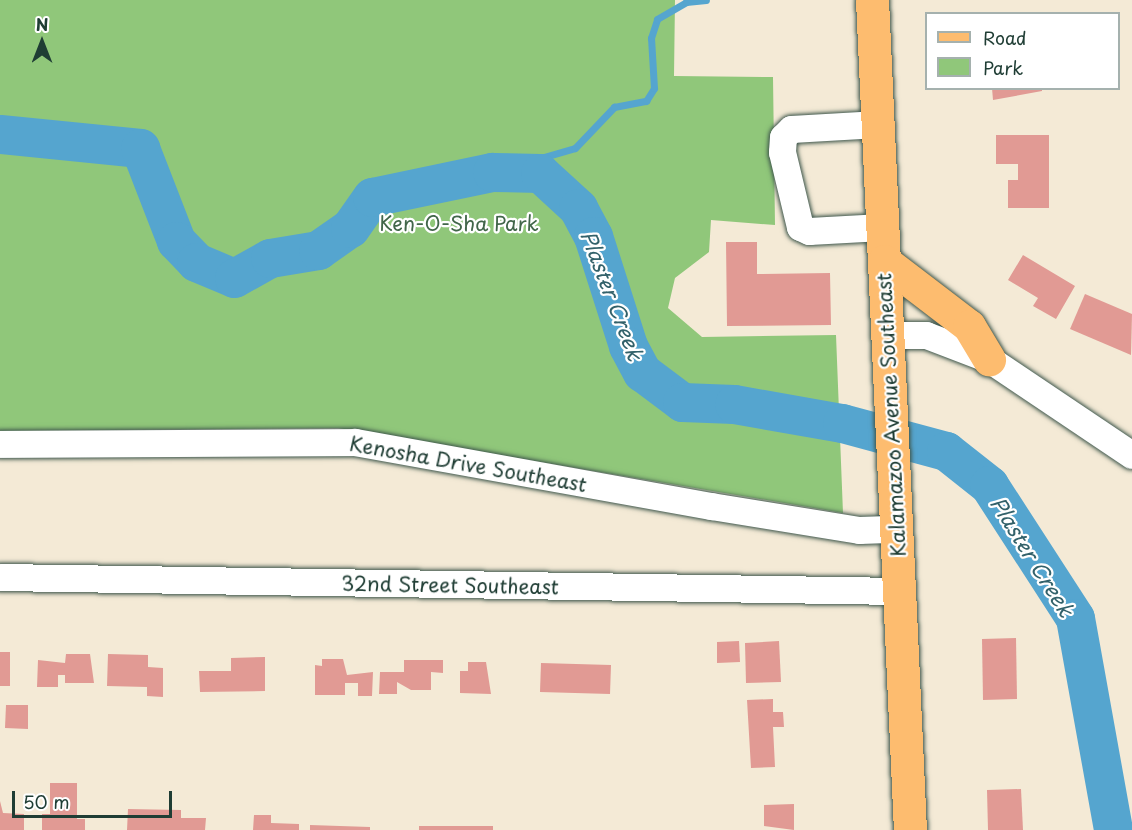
<!DOCTYPE html>
<style>
body{margin:0}
#map{position:relative;width:1132px;height:830px;overflow:hidden;background:#f4ead6;font-family:"Playpen Sans",sans-serif}
div>[style]{position:absolute}
.green>*{inset:0;background:#90c77a}
.stream>*{height:7px;margin:-3.5px;padding:0 3.5px;transform-origin:3.5px;border-radius:3.5px;background:#55a5cf}
.river>*{height:39px;margin:-19.5px;padding:0 19.5px;transform-origin:19.5px;border-radius:19.5px;background:#55a5cf}
.building>*{inset:0;background:#e19a94}
.roads{filter:drop-shadow(0 0 2px #3f574c) drop-shadow(0 0 2px #3f574c)}
.minor>*{height:27px;margin:-13.5px;padding:0 13.5px;transform-origin:13.5px;border-radius:13.5px;background:#fff}
.major>*{height:33px;margin:-16.5px;padding:0 16.5px;transform-origin:16.5px;border-radius:16.5px;background:#fdbc6f}
span{translate:-50% -50%;white-space:nowrap;text-align:center;line-height:1.15;-webkit-text-stroke:4.5px #fff;paint-order:stroke}
.park-label{font-size:20px;color:#416649}
.street-label{font-size:20px;color:#1f3d34}
.water-label{font-size:21px;color:#32616a;font-style:italic}
.legend{position:absolute;left:925px;top:12px;width:195px;height:78px;box-sizing:border-box;background:#fff;border:2px solid #a5b1ae;margin:0;padding:8px 10px;list-style:none;font-size:18px;color:#1f3d34}
.legend li{display:flex;align-items:center;gap:12px;height:30px}
.legend b{width:30px;border:2px solid #a5b1ae}
.north{position:absolute;left:12px;top:12px;width:60px;height:60px;-webkit-text-stroke:4px #fff;paint-order:stroke;rotate:0deg;font-size:16px;font-weight:700;line-height:24px;text-align:center;color:#1f3d34}
.north::after{content:'';display:block;margin:auto;width:21px;height:27px;background:#1f3d34;clip-path:polygon(50% 0,100% 100%,50% 72%,0 100%)}
.scale{position:absolute;left:12px;top:791px;width:160px;height:27px;box-sizing:border-box;border:3px solid #1f3d34;border-top:0;padding-left:8px;font-size:18px;line-height:21px;white-space:nowrap;color:#1f3d34;-webkit-text-stroke:4px #fff;paint-order:stroke}
</style>
<div id="map">
<div class="green">
<i style="clip-path:polygon(0 0,675px 0,674px 76px,773px 77px,775px 225px,711px 220px,709px 252px,675px 278px,668px 308px,702px 337px,836px 335px,843px 513px,338px 428px,0 431px)"></i>
</div>
<div class="stream">
<i style="left:492px;top:172px;width:86px;rotate:-16.1deg"></i>
<i style="left:575px;top:148px;width:57px;rotate:-46.4deg"></i>
<i style="left:614px;top:107px;width:33px;rotate:-11deg"></i>
<i style="left:646px;top:101px;width:15px;rotate:-58deg"></i>
<i style="left:654px;top:88px;width:50px;rotate:-93.4deg"></i>
<i style="left:651px;top:38px;width:20px;rotate:-72deg"></i>
<i style="left:657px;top:19px;width:34px;rotate:-30deg"></i>
<i style="left:686px;top:2px;width:20px;rotate:-6deg"></i>
</div>
<div class="river">
<i style="left:0;top:134px;width:141px;rotate:5.7deg"></i>
<i style="left:140px;top:148px;width:100px;rotate:68.8deg"></i>
<i style="left:176px;top:241px;width:29px;rotate:46deg"></i>
<i style="left:196px;top:262px;width:41px;rotate:22.8deg"></i>
<i style="left:234px;top:278px;width:41px;rotate:-29.1deg"></i>
<i style="left:270px;top:258px;width:49px;rotate:-9.5deg"></i>
<i style="left:318px;top:250px;width:39px;rotate:-35deg"></i>
<i style="left:350px;top:228px;width:38px;rotate:-55deg"></i>
<i style="left:372px;top:197px;width:123px;rotate:-11.8deg"></i>
<i style="left:492px;top:172px;width:48px;rotate:1.2deg"></i>
<i style="left:540px;top:173px;width:52px;rotate:42.6deg"></i>
<i style="left:578px;top:208px;width:32px;rotate:62deg"></i>
<i style="left:593px;top:236px;width:115px;rotate:72.3deg"></i>
<i style="left:628px;top:346px;width:30px;rotate:62deg"></i>
<i style="left:642px;top:372px;width:50px;rotate:36.9deg"></i>
<i style="left:682px;top:402px;width:52px;rotate:2.2deg"></i>
<i style="left:734px;top:404px;width:110px;rotate:10deg"></i>
<i style="left:842px;top:423px;width:108px;rotate:15.1deg"></i>
<i style="left:946px;top:451px;width:55px;rotate:38.3deg"></i>
<i style="left:989px;top:485px;width:158px;rotate:57.1deg"></i>
<i style="left:1075px;top:618px;width:215px;rotate:79.8deg"></i>
</div>
<div class="building">
<i style="clip-path:polygon(992px 88px,1042px 88px,1042px 91px,993px 100px)"></i>
<i style="clip-path:polygon(996px 135px,1049px 135px,1049px 208px,1008px 208px,1008px 180px,1018px 180px,1018px 164px,996px 164px)"></i>
<i style="clip-path:polygon(726px 242px,757px 242px,757px 274px,830px 273px,831px 325px,727px 326px)"></i>
<i style="clip-path:polygon(1023px 255px,1075px 286px,1056px 319px,1033px 306px,1038px 298px,1008px 280px)"></i>
<i style="clip-path:polygon(1085px 294px,1132px 314px,1131px 355px,1070px 329px)"></i>
<i style="clip-path:polygon(1016px 638px,1017px 699px,983px 700px,982px 639px)"></i>
<i style="clip-path:polygon(739px 641px,740px 662px,717px 663px,717px 642px)"></i>
<i style="clip-path:polygon(779px 641px,781px 682px,746px 683px,745px 643px)"></i>
<i style="clip-path:polygon(0 652px,10px 652px,10px 686px,0 686px)"></i>
<i style="clip-path:polygon(66px 654px,90px 654px,94px 683px,65px 683px,65px 675px,58px 675px,58px 687px,37px 687px,38px 660px,65px 663px)"></i>
<i style="clip-path:polygon(108px 654px,148px 655px,148px 667px,163px 668px,163px 697px,147px 696px,147px 687px,107px 686px)"></i>
<i style="clip-path:polygon(265px 657px,265px 691px,200px 692px,199px 671px,231px 671px,231px 658px)"></i>
<i style="clip-path:polygon(322px 659px,343px 659px,347px 675px,373px 672px,372px 696px,358px 696px,358px 683px,345px 683px,345px 695px,315px 695px,315px 665px,322px 666px)"></i>
<i style="clip-path:polygon(404px 660px,443px 660px,443px 673px,431px 672px,431px 690px,411px 690px,397px 682px,397px 694px,379px 694px,380px 672px,404px 672px)"></i>
<i style="clip-path:polygon(468px 662px,486px 662px,491px 694px,460px 693px,460px 671px,468px 671px)"></i>
<i style="clip-path:polygon(541px 663px,611px 665px,610px 694px,540px 692px)"></i>
<i style="clip-path:polygon(773px 699px,773px 712px,783px 712px,784px 727px,773px 727px,775px 767px,751px 768px,747px 700px)"></i>
<i style="clip-path:polygon(6px 705px,28px 705px,28px 729px,5px 728px)"></i>
<i style="clip-path:polygon(50px 783px,77px 783px,77px 819px,85px 819px,85px 830px,42px 830px,42px 814px,50px 814px)"></i>
<i style="clip-path:polygon(1021px 789px,1023px 830px,988px 830px,987px 790px)"></i>
<i style="clip-path:polygon(0 801px,3px 813px,24px 814px,24px 830px,0 830px)"></i>
<i style="clip-path:polygon(794px 804px,794px 830px,764px 826px,764px 805px)"></i>
<i style="clip-path:polygon(128px 809px,181px 810px,181px 818px,206px 818px,205px 830px,127px 830px)"></i>
<i style="clip-path:polygon(254px 815px,271px 815px,271px 823px,299px 824px,299px 830px,253px 830px)"></i>
<i style="clip-path:polygon(310px 825px,370px 827px,370px 830px,310px 830px)"></i>
<i style="clip-path:polygon(419px 826px,493px 826px,493px 830px,419px 830px)"></i>
</div>
<div class="roads">
<div class="minor">
<i style="left:878px;top:124px;width:87px;rotate:176.7deg"></i>
<i style="left:791px;top:129px;width:11px;rotate:135deg"></i>
<i style="left:783px;top:137px;width:15px;rotate:94deg"></i>
<i style="left:782px;top:152px;width:77px;rotate:76.5deg"></i>
<i style="left:800px;top:227px;width:10px;rotate:24deg"></i>
<i style="left:809px;top:231px;width:73px;rotate:-3.1deg"></i>
<i style="left:889px;top:335px;width:37px"></i>
<i style="left:926px;top:335px;width:67px;rotate:20.9deg"></i>
<i style="left:989px;top:359px;width:172px;rotate:33.9deg"></i>
<i style="left:0;top:444px;width:355px;rotate:-0.3deg"></i>
<i style="left:355px;top:442px;width:362px;rotate:10.2deg"></i>
<i style="left:711px;top:506px;width:150px;rotate:9.2deg"></i>
<i style="left:859px;top:530px;width:37px;rotate:-2deg"></i>
<i style="left:0;top:577px;width:900px;rotate:0.89deg"></i>
</div>
<div class="major">
<i style="left:872px;top:0;width:831px;rotate:87.38deg"></i>
<i style="left:884px;top:261px;width:107px;rotate:37.4deg"></i>
<i style="left:969px;top:326px;width:39px;rotate:59deg"></i>
</div>
</div>
<div class="park-label">
<span style="left:459px;top:223px">Ken-O-Sha Park</span>
</div>
<div class="street-label">
<span style="left:891px;top:415px;rotate:-93deg">Kalamazoo Avenue Southeast</span>
<span style="left:468px;top:464px;rotate:10deg">Kenosha Drive Southeast</span>
<span style="left:450px;top:585px;rotate:1deg">32nd Street Southeast</span>
</div>
<div class="water-label">
<span style="left:613px;top:295px;rotate:69deg">Plaster Creek</span>
<span style="left:1033px;top:556px;rotate:58deg">Plaster Creek</span>
</div>
<ul class="legend">
<li><b style="height:8px;background:#fdbc6f"></b>Road</li>
<li><b style="height:16px;background:#90c77a"></b>Park</li>
</ul>
<div class="north">N</div>
<div class="scale">50 m</div>
</div>
